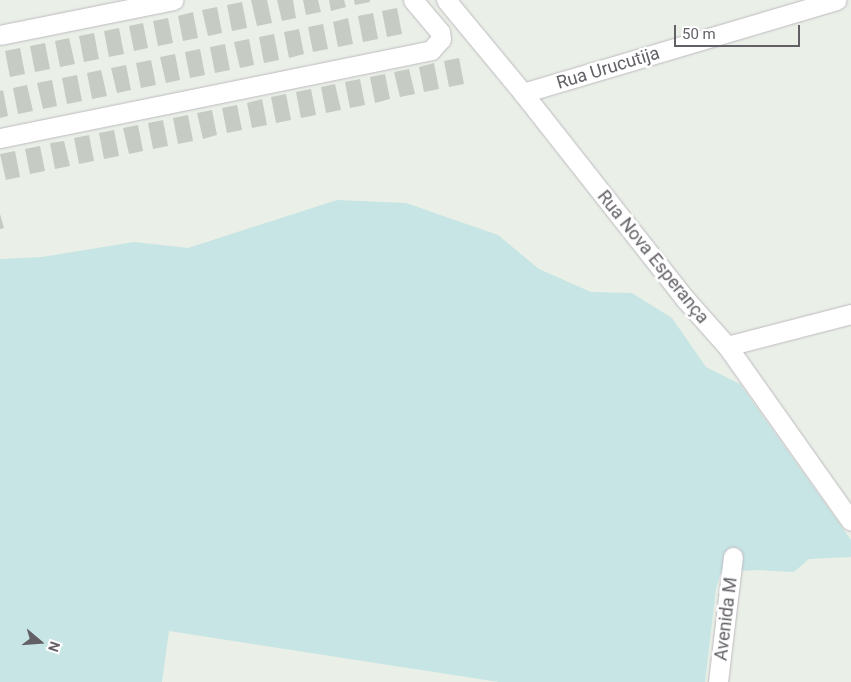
<!DOCTYPE html>
<meta charset="utf-8">
<style>
body{margin:0}
#map{position:relative;width:851px;height:682px;overflow:hidden;background:#eaf0e7;font-family:Roboto,sans-serif}
div>[style]{position:absolute}
.green>*{inset:0;background:#c6e5e4}
.building>*{inset:0;background:#c6cbc4}
.roads{filter:drop-shadow(0 0 1px #bdb9c0) drop-shadow(0 0 1px #bdb9c0)}
.street>*{height:19px;margin:-9.5px;padding:0 9.5px;transform-origin:9.5px;border-radius:9.5px;background:#fff}
span{translate:-50% -50%;white-space:nowrap;text-align:center;line-height:1.15;-webkit-text-stroke:5px #fff;paint-order:stroke}
.street-label{font-size:18px;color:#635f66}
.north{position:absolute;left:15px;top:617px;width:50px;height:50px;-webkit-text-stroke:4px #fff;paint-order:stroke;rotate:108deg;font-size:14px;font-weight:700;line-height:20px;text-align:center;color:#635f66}
.north::after{content:'';display:block;margin:auto;width:18px;height:22px;background:#635f66;clip-path:polygon(50% 0,100% 100%,50% 72%,0 100%)}
.scale{position:absolute;left:674px;top:25px;width:126px;height:22px;box-sizing:border-box;border:2px solid #635f66;border-top:0;padding-left:6px;font-size:15px;line-height:18px;white-space:nowrap;color:#635f66;-webkit-text-stroke:4px #fff;paint-order:stroke}
</style>
<div id="map">
<div class="green">
<i style="clip-path:polygon(337px 200px,406px 203px,498px 235px,539px 269px,591px 292px,632px 293px,672px 318px,706px 367px,740px 384px,851px 540px,851px 557px,809px 559px,794px 572px,758px 570px,721px 572px,716px 589px,705px 682px,499px 682px,169px 631px,162px 682px,0 682px,0 259px,42px 257px,134px 242px,188px 248px)"></i>
</div>
<div class="building">
<i style="clip-path:polygon(251px 0,267px 0,272px 23px,257px 26px)"></i>
<i style="clip-path:polygon(277px 0,293px 0,296px 18px,282px 21px)"></i>
<i style="clip-path:polygon(303px 0,318px 0,321px 12px,306px 15px)"></i>
<i style="clip-path:polygon(329px 0,344px 0,346px 7px,331px 11px)"></i>
<i style="clip-path:polygon(354px 0,370px 0,370px 2px,355px 5px)"></i>
<i style="clip-path:polygon(242px 2px,247px 28px,232px 31px,227px 5px)"></i>
<i style="clip-path:polygon(217px 7px,222px 33px,208px 36px,202px 10px)"></i>
<i style="clip-path:polygon(397px 8px,402px 34px,387px 37px,382px 11px)"></i>
<i style="clip-path:polygon(193px 12px,198px 38px,183px 41px,178px 16px)"></i>
<i style="clip-path:polygon(373px 13px,378px 39px,363px 42px,358px 16px)"></i>
<i style="clip-path:polygon(168px 18px,173px 43px,158px 46px,153px 21px)"></i>
<i style="clip-path:polygon(348px 18px,353px 44px,338px 47px,333px 22px)"></i>
<i style="clip-path:polygon(143px 23px,148px 48px,134px 51px,129px 26px)"></i>
<i style="clip-path:polygon(323px 24px,328px 49px,313px 52px,308px 27px)"></i>
<i style="clip-path:polygon(119px 28px,124px 54px,109px 57px,104px 31px)"></i>
<i style="clip-path:polygon(299px 29px,304px 54px,289px 58px,284px 32px)"></i>
<i style="clip-path:polygon(94px 33px,99px 59px,84px 62px,79px 36px)"></i>
<i style="clip-path:polygon(274px 34px,279px 60px,264px 63px,259px 37px)"></i>
<i style="clip-path:polygon(69px 38px,75px 64px,60px 67px,55px 41px)"></i>
<i style="clip-path:polygon(249px 39px,254px 65px,240px 68px,234px 42px)"></i>
<i style="clip-path:polygon(45px 43px,50px 69px,35px 72px,30px 46px)"></i>
<i style="clip-path:polygon(225px 44px,230px 70px,215px 73px,210px 47px)"></i>
<i style="clip-path:polygon(20px 48px,25px 74px,10px 77px,5px 51px)"></i>
<i style="clip-path:polygon(200px 49px,205px 75px,190px 78px,185px 52px)"></i>
<i style="clip-path:polygon(175px 54px,180px 80px,166px 83px,160px 57px)"></i>
<i style="clip-path:polygon(459px 58px,464px 84px,449px 87px,444px 61px)"></i>
<i style="clip-path:polygon(151px 60px,156px 85px,141px 88px,136px 63px)"></i>
<i style="clip-path:polygon(434px 63px,439px 89px,424px 92px,419px 67px)"></i>
<i style="clip-path:polygon(126px 65px,131px 90px,117px 93px,111px 68px)"></i>
<i style="clip-path:polygon(409px 69px,415px 94px,400px 97px,394px 72px)"></i>
<i style="clip-path:polygon(101px 70px,107px 96px,92px 99px,87px 73px)"></i>
<i style="clip-path:polygon(385px 74px,390px 99px,375px 103px,370px 77px)"></i>
<i style="clip-path:polygon(77px 75px,82px 101px,67px 104px,62px 78px)"></i>
<i style="clip-path:polygon(360px 79px,365px 105px,350px 108px,345px 82px)"></i>
<i style="clip-path:polygon(52px 80px,57px 106px,43px 109px,37px 83px)"></i>
<i style="clip-path:polygon(335px 84px,341px 110px,326px 113px,321px 87px)"></i>
<i style="clip-path:polygon(27px 85px,33px 111px,18px 114px,13px 88px)"></i>
<i style="clip-path:polygon(311px 89px,316px 115px,301px 118px,296px 92px)"></i>
<i style="clip-path:polygon(3px 90px,8px 116px,0 118px,0 91px)"></i>
<i style="clip-path:polygon(286px 94px,291px 120px,276px 123px,271px 97px)"></i>
<i style="clip-path:polygon(262px 99px,267px 125px,252px 128px,247px 103px)"></i>
<i style="clip-path:polygon(237px 105px,242px 130px,227px 133px,222px 108px)"></i>
<i style="clip-path:polygon(212px 110px,217px 135px,203px 139px,197px 113px)"></i>
<i style="clip-path:polygon(188px 115px,193px 141px,178px 144px,173px 118px)"></i>
<i style="clip-path:polygon(163px 120px,168px 146px,153px 149px,148px 123px)"></i>
<i style="clip-path:polygon(138px 125px,143px 151px,129px 154px,123px 128px)"></i>
<i style="clip-path:polygon(114px 130px,119px 156px,104px 159px,99px 133px)"></i>
<i style="clip-path:polygon(89px 135px,94px 161px,79px 164px,74px 138px)"></i>
<i style="clip-path:polygon(64px 141px,70px 166px,55px 169px,50px 143px)"></i>
<i style="clip-path:polygon(40px 146px,45px 171px,30px 174px,25px 149px)"></i>
<i style="clip-path:polygon(15px 151px,20px 177px,6px 180px,0 154px)"></i>
<i style="clip-path:polygon(0 214px,4px 228px,0 229px)"></i>
</div>
<div class="roads">
<div class="street">
<i style="left:446px;top:0;width:121px;rotate:50.4deg"></i>
<i style="left:523px;top:93px;width:263px;rotate:51.8deg"></i>
<i style="left:686px;top:300px;width:62px;rotate:48.3deg"></i>
<i style="left:727px;top:346px;width:214px;rotate:54.7deg"></i>
<i style="left:0;top:35px;width:177px;rotate:-11.4deg"></i>
<i style="left:523px;top:93px;width:327px;rotate:-16.5deg"></i>
<i style="left:0;top:138px;width:440px;rotate:-11.5deg"></i>
<i style="left:431px;top:50px;width:15px;rotate:-48deg"></i>
<i style="left:441px;top:39px;width:7px;rotate:-98deg"></i>
<i style="left:440px;top:32px;width:42px;rotate:-130.2deg"></i>
<i style="left:727px;top:346px;width:128px;rotate:-14.5deg"></i>
<i style="left:718px;top:682px;width:126px;rotate:-83.2deg"></i>
</div>
</div>
<div class="street-label">
<span style="left:608px;top:68px;rotate:-17deg">Rua Urucutija</span>
<span style="left:653px;top:257px;rotate:51deg">Rua Nova Esperança</span>
<span style="left:726px;top:619px;rotate:-83deg">Avenida M</span>
</div>
<div class="north">N</div>
<div class="scale">50 m</div>
</div>
